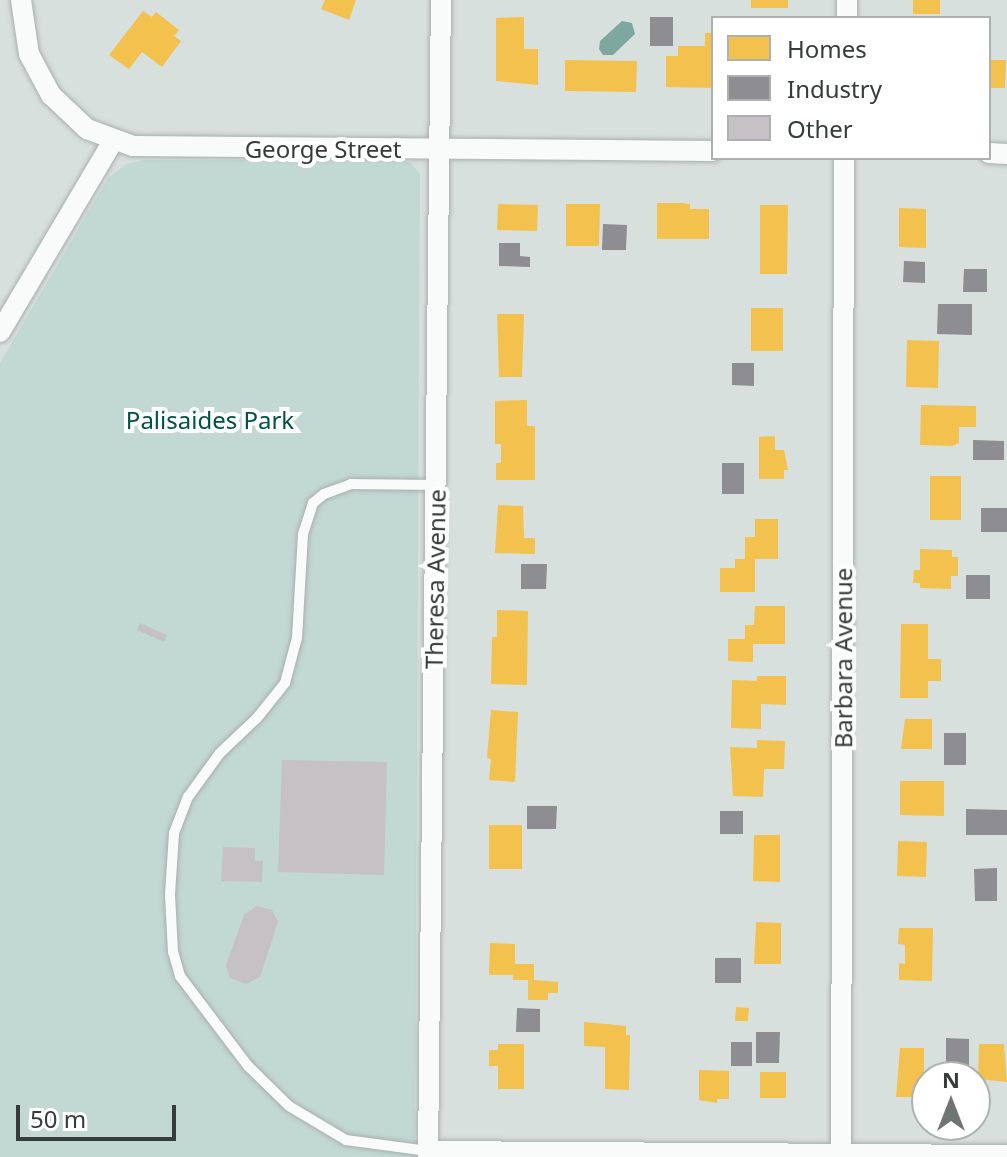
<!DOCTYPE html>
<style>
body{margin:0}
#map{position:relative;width:1007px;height:1157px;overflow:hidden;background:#d8e0de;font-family:"Noto Sans",sans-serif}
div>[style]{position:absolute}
.green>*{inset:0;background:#c2d8d3}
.water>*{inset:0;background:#7ea79e}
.homes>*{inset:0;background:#f2c14e}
.industry>*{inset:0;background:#8d8d92}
.building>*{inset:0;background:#c5c1c5}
.roads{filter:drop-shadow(0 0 2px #a9afae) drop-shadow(0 0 2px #a9afae)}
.lane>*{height:10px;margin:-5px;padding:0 5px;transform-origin:5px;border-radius:5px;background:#f9fafa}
.street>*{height:20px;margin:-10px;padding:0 10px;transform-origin:10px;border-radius:10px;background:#f9fafa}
span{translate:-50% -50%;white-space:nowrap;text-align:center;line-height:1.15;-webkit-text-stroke:8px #fff;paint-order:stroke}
.street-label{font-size:24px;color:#353c3a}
.park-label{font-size:24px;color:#005147}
.legend{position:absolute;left:711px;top:16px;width:280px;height:144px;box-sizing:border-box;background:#fff;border:2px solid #aeb1b0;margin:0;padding:10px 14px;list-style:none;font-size:24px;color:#353c3a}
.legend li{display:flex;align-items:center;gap:16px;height:40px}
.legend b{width:40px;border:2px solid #aeb1b0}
.north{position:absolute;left:911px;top:1061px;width:80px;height:80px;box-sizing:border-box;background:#fff;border:2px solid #aeb1b0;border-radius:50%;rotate:0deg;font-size:22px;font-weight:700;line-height:32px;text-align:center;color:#353c3a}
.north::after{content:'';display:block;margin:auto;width:28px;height:36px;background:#6e7573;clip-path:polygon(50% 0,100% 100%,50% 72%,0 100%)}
.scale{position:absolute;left:16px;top:1105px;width:160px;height:36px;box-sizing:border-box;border:4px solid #353c3a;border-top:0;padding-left:10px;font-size:24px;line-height:28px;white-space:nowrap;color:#353c3a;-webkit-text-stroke:6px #fff;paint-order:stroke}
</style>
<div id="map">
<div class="green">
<i style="clip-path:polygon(144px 160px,401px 160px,411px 163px,420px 174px,415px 1157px,0 1157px,0 363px,108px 178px,126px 164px)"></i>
</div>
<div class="water">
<i style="clip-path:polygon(622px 21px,632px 23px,635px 34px,613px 55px,603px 55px,599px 49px,600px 41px)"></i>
</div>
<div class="homes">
<i style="clip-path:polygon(325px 0,356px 0,349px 20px,321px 9px)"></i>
<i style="clip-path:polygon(751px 0,788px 0,788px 8px,751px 8px)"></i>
<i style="clip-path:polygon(913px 0,940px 0,940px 14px,913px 14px)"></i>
<i style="clip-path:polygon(143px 11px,152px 17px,156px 12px,179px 30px,174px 36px,181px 41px,162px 67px,142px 52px,129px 69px,109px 55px)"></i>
<i style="clip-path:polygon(524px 17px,524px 49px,538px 49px,538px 85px,496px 81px,496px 18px)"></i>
<i style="clip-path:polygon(705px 33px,713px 33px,713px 88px,666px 87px,666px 56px,678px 56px,678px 46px,705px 46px)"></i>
<i style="clip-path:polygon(565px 60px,637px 61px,636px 92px,565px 91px)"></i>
<i style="clip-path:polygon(989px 60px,1006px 60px,1005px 88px,989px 88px)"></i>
<i style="clip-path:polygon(657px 203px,683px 203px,690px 204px,690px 209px,709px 209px,709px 239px,657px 239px)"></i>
<i style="clip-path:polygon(498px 204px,538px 205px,537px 231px,497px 230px)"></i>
<i style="clip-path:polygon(566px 204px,600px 204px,599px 246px,566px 246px)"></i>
<i style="clip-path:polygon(760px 205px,788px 205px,787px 274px,760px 274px)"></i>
<i style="clip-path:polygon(899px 208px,926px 209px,926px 248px,899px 247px)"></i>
<i style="clip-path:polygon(751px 308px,783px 308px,783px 351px,751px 351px)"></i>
<i style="clip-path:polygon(497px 314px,524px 314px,522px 377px,499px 377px)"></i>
<i style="clip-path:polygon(907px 340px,939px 341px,938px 388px,906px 387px)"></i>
<i style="clip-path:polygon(527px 400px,527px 426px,535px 426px,535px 480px,496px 480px,496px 463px,501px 463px,501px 444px,495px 444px,495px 401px)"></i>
<i style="clip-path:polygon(921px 405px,976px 406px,976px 427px,959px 427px,959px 443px,952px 446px,920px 445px)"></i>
<i style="clip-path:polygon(775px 436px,775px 450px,784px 450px,788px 470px,784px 470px,784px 479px,759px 479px,759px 437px)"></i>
<i style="clip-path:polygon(930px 476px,961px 476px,961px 520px,930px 520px)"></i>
<i style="clip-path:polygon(498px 505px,523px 506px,524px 538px,535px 538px,535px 554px,495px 553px)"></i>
<i style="clip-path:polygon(755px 519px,778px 519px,778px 559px,755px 559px,755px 592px,720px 592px,720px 568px,735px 568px,735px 559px,745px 559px,745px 537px,755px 537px)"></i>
<i style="clip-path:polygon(920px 549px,952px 550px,952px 557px,958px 557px,958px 576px,951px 576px,951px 589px,920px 588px,920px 583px,913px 583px,914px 570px,920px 570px)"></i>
<i style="clip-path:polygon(755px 606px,785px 606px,785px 644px,753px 644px,753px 662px,728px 661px,728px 639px,745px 639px,745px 625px,754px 625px)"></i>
<i style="clip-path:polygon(497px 610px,528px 611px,527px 685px,491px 684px,492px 637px,497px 637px)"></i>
<i style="clip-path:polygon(901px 624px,928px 624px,928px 659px,941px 659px,941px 681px,928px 681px,928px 698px,900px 698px)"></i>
<i style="clip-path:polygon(757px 676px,786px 676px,786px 705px,761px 704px,761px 729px,731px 728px,732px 680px,757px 681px)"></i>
<i style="clip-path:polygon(491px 710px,518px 712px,515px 782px,489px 780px,491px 759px,487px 758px)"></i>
<i style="clip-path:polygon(905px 719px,932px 719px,932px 749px,901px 749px)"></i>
<i style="clip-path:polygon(757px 740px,785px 741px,784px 769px,764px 769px,763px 797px,733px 796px,730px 747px,757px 748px)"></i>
<i style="clip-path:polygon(900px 781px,944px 781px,944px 816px,900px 815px)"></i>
<i style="clip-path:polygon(489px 825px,522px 825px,522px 869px,489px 869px)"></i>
<i style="clip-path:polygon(754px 835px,780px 835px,780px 882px,753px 881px)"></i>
<i style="clip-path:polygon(898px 841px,927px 842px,926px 877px,897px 876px)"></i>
<i style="clip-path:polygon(756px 922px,781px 923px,781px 964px,754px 964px)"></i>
<i style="clip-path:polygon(899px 928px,933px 928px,932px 981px,899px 980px,899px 963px,905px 964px,905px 945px,898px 944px)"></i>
<i style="clip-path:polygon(490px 943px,515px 944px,515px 964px,534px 964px,534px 980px,558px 982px,558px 993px,548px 993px,548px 1000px,528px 1000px,528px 980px,513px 980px,513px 975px,489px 975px)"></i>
<i style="clip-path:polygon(736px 1007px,749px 1008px,748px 1021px,735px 1021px)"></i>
<i style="clip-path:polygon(584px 1022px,626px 1026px,626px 1035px,630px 1035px,629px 1090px,605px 1089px,605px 1047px,584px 1046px)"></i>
<i style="clip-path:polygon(498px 1044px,524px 1044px,524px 1089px,498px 1089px,498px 1066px,489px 1066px,489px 1050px,498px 1050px)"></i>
<i style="clip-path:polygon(979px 1044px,1004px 1044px,1007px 1082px,978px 1079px)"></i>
<i style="clip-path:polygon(900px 1048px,924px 1048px,924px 1097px,896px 1097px)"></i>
<i style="clip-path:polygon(699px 1070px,729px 1071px,729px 1099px,717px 1099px,717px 1103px,699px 1100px)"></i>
<i style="clip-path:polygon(760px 1072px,786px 1072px,786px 1098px,760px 1098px)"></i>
</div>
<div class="industry">
<i style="clip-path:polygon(650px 17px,673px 17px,673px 46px,650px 46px)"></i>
<i style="clip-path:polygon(603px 224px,627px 225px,626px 250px,602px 250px)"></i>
<i style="clip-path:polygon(499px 243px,520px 243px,520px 256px,530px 257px,530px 267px,499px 266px)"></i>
<i style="clip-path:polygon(904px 261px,925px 262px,925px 283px,903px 282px)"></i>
<i style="clip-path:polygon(964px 269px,987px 269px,987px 292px,963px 292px)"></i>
<i style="clip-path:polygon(938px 304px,972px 304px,972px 335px,937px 334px)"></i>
<i style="clip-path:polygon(732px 363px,754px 363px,754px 386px,732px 385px)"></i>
<i style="clip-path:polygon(973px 440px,1004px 441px,1004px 460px,973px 460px)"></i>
<i style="clip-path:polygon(722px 463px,744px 463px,744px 494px,722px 494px)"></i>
<i style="clip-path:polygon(981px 508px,1007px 508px,1007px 532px,981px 532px)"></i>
<i style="clip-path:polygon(521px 564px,547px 564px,546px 589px,521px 589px)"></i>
<i style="clip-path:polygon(966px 575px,990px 575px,990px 599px,966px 599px)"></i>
<i style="clip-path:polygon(944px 733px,966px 733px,966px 765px,944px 765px)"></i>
<i style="clip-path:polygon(527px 806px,557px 806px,556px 829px,527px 829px)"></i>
<i style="clip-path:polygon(966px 809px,1007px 810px,1007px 835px,966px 835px)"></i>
<i style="clip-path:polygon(720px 811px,743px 811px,743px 834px,720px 834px)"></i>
<i style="clip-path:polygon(997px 868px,997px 901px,975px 901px,974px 869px)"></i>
<i style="clip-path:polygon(715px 958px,741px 958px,741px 983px,715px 983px)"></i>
<i style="clip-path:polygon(517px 1008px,540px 1009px,540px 1032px,516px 1032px)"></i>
<i style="clip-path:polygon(756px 1032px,780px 1032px,779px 1063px,756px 1063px)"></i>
<i style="clip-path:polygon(946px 1038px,969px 1039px,969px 1077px,946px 1077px)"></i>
<i style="clip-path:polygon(731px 1042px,752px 1042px,752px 1066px,731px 1066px)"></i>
</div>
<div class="building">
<i style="clip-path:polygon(140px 623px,167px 635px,164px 642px,137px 630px)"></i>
<i style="clip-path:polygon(282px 760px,387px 762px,384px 875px,278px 872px)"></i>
<i style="clip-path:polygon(223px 847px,255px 848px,255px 861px,263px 861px,262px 882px,221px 881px)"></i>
<i style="clip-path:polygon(257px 906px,272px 910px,278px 922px,260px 977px,246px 984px,230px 978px,226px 965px,244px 915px)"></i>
</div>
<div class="roads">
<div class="lane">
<i style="left:428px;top:1151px;width:83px;rotate:-172.4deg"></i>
<i style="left:346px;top:1140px;width:66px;rotate:-149.2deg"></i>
<i style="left:289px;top:1106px;width:57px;rotate:-135.7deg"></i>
<i style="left:248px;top:1066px;width:113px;rotate:-127.1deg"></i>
<i style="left:180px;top:976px;width:25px;rotate:-106deg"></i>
<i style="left:173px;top:952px;width:58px;rotate:-93deg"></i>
<i style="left:170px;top:894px;width:61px;rotate:-86.2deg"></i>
<i style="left:174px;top:833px;width:39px;rotate:-69deg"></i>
<i style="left:188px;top:797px;width:54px;rotate:-54deg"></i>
<i style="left:220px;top:753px;width:51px;rotate:-43.4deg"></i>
<i style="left:257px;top:718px;width:45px;rotate:-51.3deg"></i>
<i style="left:285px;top:683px;width:47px;rotate:-75.1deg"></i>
<i style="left:297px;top:638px;width:104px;rotate:-86.7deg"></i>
<i style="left:303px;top:534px;width:33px;rotate:-72deg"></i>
<i style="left:313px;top:503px;width:14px;rotate:-39deg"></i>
<i style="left:324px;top:494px;width:29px;rotate:-20deg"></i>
<i style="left:351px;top:484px;width:85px;rotate:0.7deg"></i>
</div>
<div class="street">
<i style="left:21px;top:0;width:55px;rotate:81.6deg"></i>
<i style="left:29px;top:54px;width:47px;rotate:61.8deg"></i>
<i style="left:51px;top:95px;width:50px;rotate:43.4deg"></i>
<i style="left:87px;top:129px;width:49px;rotate:20.3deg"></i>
<i style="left:133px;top:146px;width:580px;rotate:0.49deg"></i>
<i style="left:847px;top:18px;width:18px;rotate:-90deg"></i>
<i style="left:989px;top:153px;width:18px;rotate:3deg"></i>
<i style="left:0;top:332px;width:222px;rotate:-59.4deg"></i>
<i style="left:428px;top:1151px;width:579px;rotate:0.4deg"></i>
<i style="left:428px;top:1157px;width:1157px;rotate:-89.36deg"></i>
<i style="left:841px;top:1157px;width:999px;rotate:-89.83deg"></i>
</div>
</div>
<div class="street-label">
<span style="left:323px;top:149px">George Street</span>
<span style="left:435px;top:579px;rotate:-89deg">Theresa Avenue</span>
<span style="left:843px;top:658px;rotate:-90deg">Barbara Avenue</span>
</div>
<div class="park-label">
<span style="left:210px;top:420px">Palisaides Park</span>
</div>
<ul class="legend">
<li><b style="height:22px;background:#f2c14e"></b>Homes</li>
<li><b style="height:22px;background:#8d8d92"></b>Industry</li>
<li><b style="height:22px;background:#c5c1c5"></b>Other</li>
</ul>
<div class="north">N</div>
<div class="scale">50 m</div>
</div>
